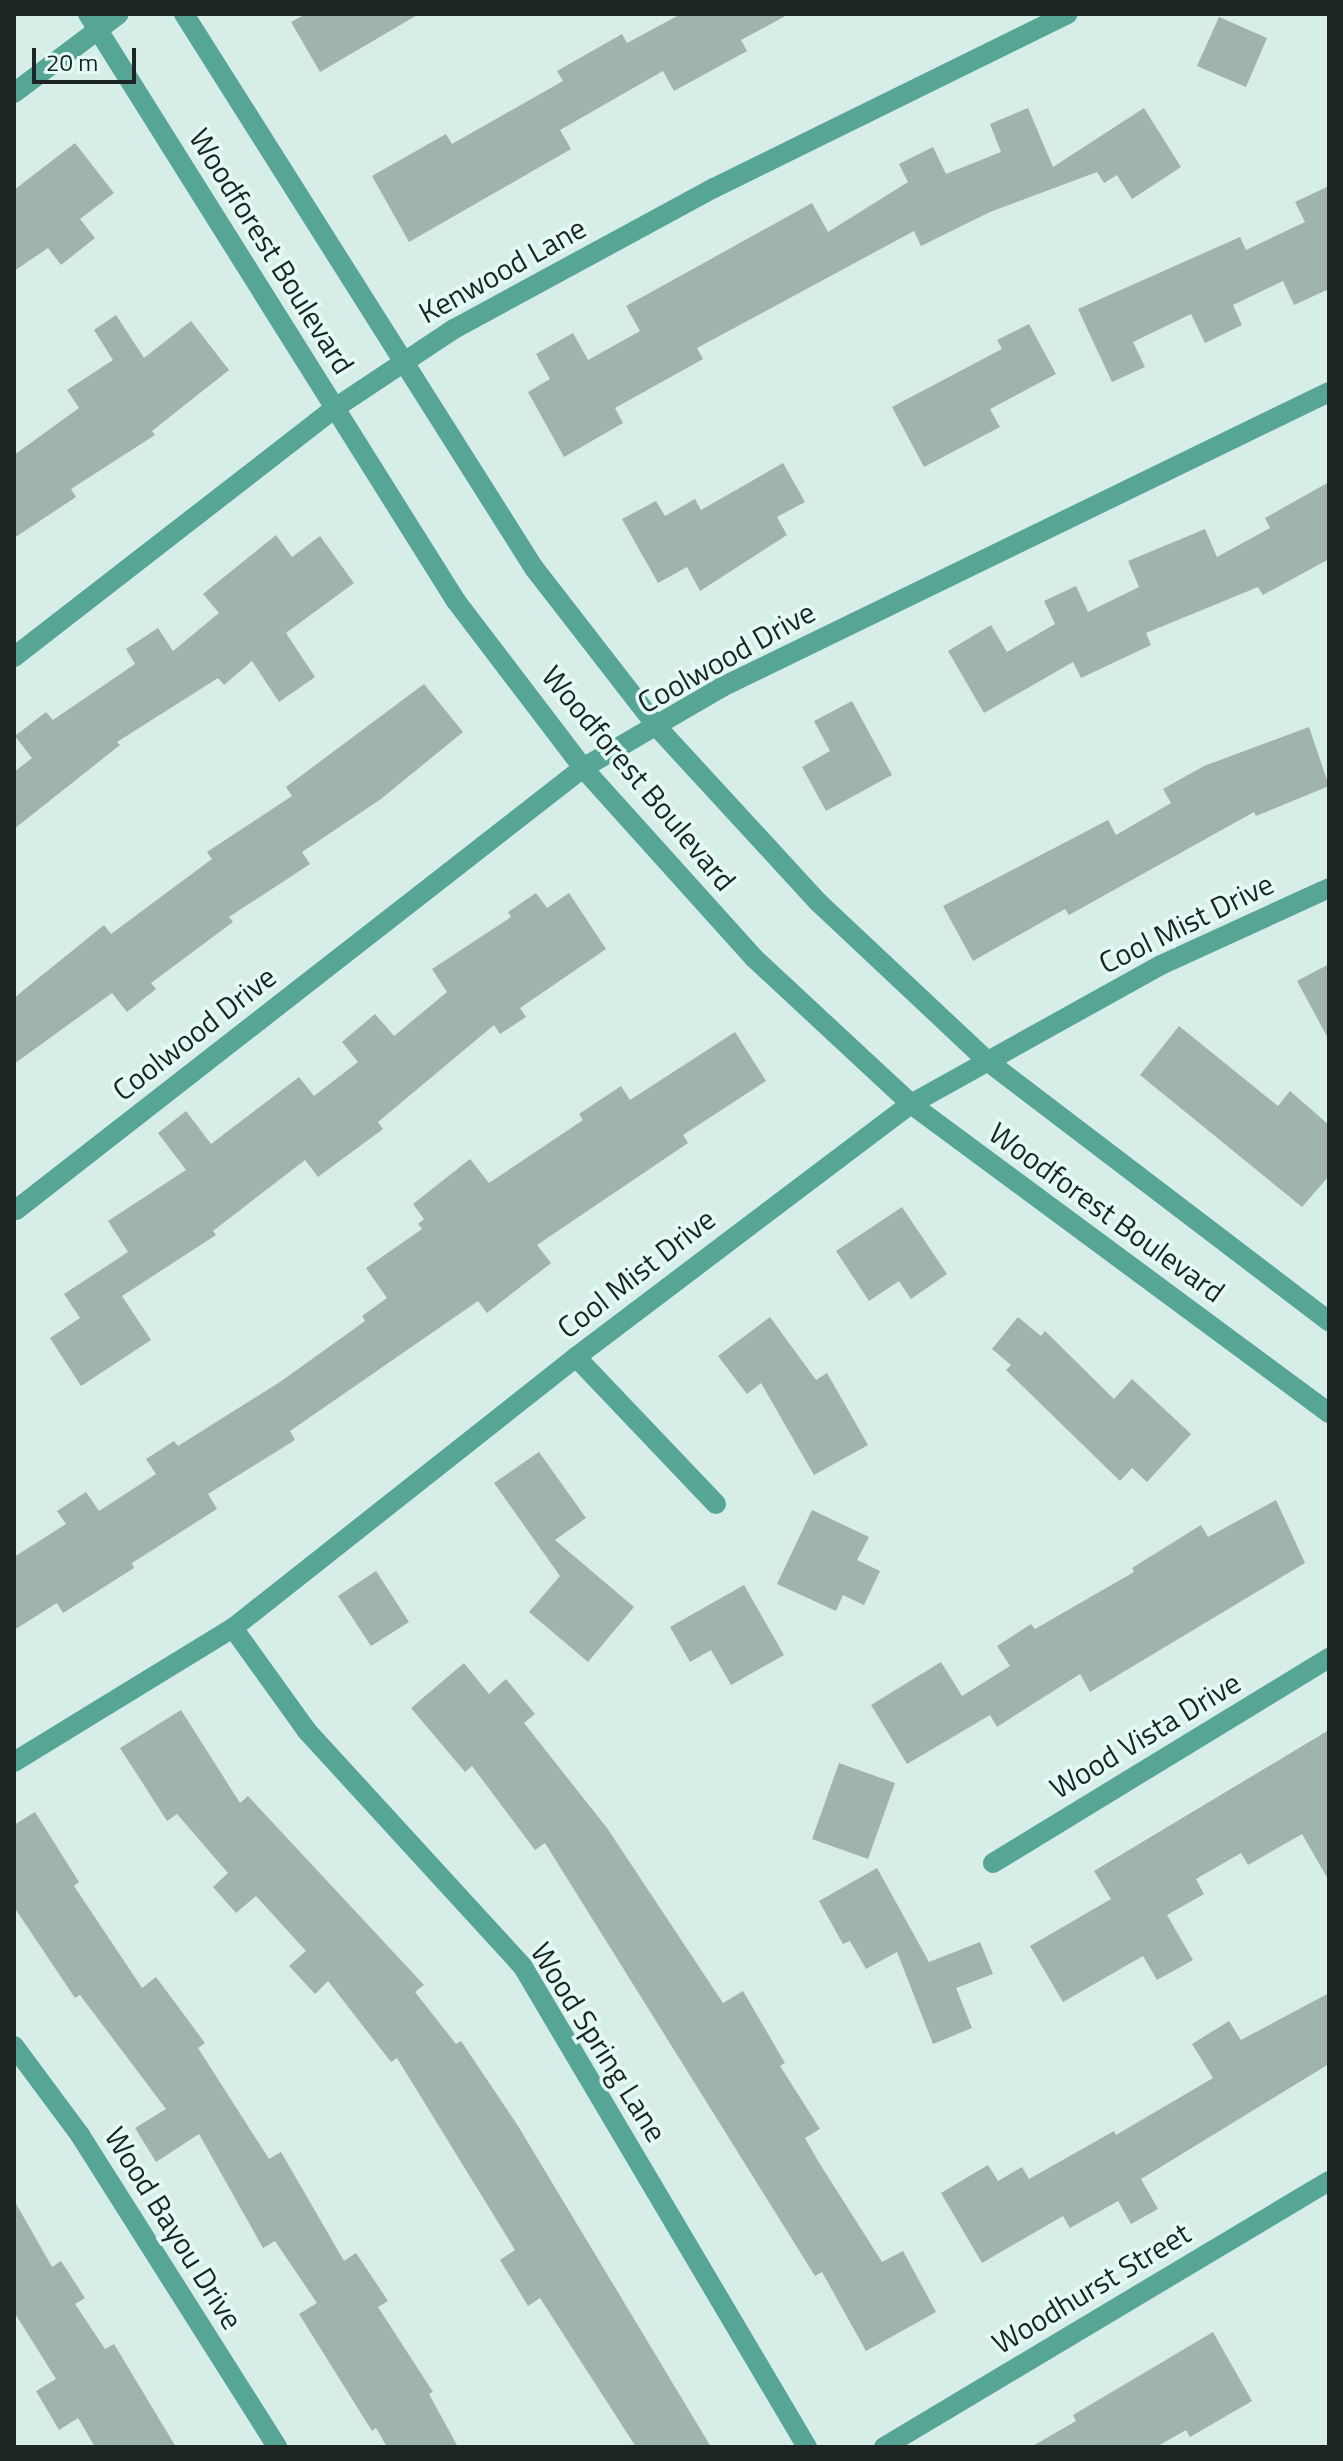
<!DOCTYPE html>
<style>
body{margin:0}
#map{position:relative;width:1343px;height:2461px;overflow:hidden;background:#d7ede8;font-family:"Titillium Web",sans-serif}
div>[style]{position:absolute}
.building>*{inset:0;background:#9fb4af}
.minor>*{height:20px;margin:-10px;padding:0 10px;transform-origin:10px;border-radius:10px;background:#57a595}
.tertiary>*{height:20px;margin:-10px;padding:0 10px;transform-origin:10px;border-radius:10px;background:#57a595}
span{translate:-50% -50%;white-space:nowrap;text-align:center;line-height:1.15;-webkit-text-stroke:7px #e4fbf5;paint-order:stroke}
.street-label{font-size:30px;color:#1d2523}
.frame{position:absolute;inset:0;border:16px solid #1d2523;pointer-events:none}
.scale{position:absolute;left:32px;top:48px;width:104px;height:36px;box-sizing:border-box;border:4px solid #1d2523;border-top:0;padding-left:10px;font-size:24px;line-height:28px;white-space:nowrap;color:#1d2523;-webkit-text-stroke:6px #e4fbf5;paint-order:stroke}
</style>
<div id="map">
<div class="building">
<i style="clip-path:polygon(306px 14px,419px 14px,320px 72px,291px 22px)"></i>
<i style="clip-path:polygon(681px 14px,789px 14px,741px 40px,747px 51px,674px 91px,663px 71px,560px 130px,571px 149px,409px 242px,372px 176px,446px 134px,452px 144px,563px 81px,557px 71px,622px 34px,627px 43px)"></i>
<i style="clip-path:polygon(1219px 17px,1267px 38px,1246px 87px,1197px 66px)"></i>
<i style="clip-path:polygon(1028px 108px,1053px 167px,1144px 108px,1181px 167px,1132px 199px,1117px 175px,1104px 183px,1097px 172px,990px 212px,921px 246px,914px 231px,697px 348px,703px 359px,615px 408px,623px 423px,564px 457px,528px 392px,550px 379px,536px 354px,573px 333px,588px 360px,640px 331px,626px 306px,812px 203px,828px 232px,908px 182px,899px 164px,933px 147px,946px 174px,1001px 152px,990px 124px)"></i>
<i style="clip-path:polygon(75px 143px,114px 193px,80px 219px,95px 238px,61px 265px,48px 248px,14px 271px,14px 190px)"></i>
<i style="clip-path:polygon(1329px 186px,1329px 289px,1294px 305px,1283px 281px,1233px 305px,1242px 325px,1205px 343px,1191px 314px,1133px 342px,1145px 367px,1112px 382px,1078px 309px,1240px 237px,1246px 250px,1305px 222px,1295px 202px)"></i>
<i style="clip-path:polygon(116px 315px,144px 358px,191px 321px,229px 370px,152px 431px,155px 435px,71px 489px,76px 497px,14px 538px,14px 455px,79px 408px,67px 390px,113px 360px,94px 330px)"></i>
<i style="clip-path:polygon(1029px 324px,1056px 374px,990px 409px,1000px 427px,924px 467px,892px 407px,1002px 349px,997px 340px)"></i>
<i style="clip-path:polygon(783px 463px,805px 502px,777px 517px,787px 535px,700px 591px,687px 567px,658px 583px,622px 519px,656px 501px,665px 516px,695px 499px,701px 510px)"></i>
<i style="clip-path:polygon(1329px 482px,1329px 559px,1263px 595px,1258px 587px,1146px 633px,1151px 645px,1081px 678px,1073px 662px,984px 713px,948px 651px,991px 625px,1007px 652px,1055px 624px,1044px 601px,1076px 586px,1088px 612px,1139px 587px,1128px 561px,1205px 529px,1217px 557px,1270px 528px,1265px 518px)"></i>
<i style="clip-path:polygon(276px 535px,292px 557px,320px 536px,354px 583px,286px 633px,315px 677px,279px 702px,252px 661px,224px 685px,218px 678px,117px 742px,120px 745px,14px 829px,14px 772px,32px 758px,15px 736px,46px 712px,53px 720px,135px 664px,126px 649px,158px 628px,173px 651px,219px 613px,203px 594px)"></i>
<i style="clip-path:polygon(424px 684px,463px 732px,381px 799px,302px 852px,310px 864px,229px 917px,233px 922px,151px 983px,156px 989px,127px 1012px,112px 993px,14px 1064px,14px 998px,104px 925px,111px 934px,212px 859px,207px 852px,292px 796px,286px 787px)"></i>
<i style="clip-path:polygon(852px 701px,892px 775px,826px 811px,802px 767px,830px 751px,814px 721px)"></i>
<i style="clip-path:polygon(1309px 727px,1329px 786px,1256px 816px,1254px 812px,1069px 915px,1065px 909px,973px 961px,943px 906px,1108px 820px,1116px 835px,1171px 803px,1163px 789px,1204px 766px)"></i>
<i style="clip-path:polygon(536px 893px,547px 908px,569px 893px,606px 949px,520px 1008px,526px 1017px,500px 1034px,494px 1025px,378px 1122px,383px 1129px,318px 1177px,305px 1160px,213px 1231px,216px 1235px,122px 1296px,151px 1340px,81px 1386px,50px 1338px,80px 1318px,64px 1294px,128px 1252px,108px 1221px,186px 1170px,158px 1133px,186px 1111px,211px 1144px,299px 1077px,314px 1096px,358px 1062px,342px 1042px,375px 1014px,394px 1036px,447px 992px,432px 969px,511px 917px,508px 912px)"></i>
<i style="clip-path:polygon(1329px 964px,1329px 1040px,1297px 981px)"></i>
<i style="clip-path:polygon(1179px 1026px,1278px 1106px,1290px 1091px,1329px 1125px,1329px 1176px,1302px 1207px,1140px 1075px)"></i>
<i style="clip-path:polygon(735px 1032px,766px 1081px,683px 1135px,688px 1143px,537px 1245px,551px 1263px,487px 1313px,478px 1301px,290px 1431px,295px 1440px,208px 1494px,217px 1509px,132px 1563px,134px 1568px,63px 1613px,57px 1603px,14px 1630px,14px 1557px,66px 1524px,57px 1511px,86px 1492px,99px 1511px,156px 1474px,146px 1459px,174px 1441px,178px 1446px,280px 1382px,365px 1321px,362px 1316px,387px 1298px,366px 1268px,422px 1229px,418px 1224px,424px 1219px,413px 1204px,470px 1159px,489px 1183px,583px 1120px,579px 1114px,621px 1086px,630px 1100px)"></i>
<i style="clip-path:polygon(902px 1207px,947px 1274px,911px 1299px,899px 1281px,869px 1301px,836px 1251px)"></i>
<i style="clip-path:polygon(770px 1317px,816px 1380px,827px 1373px,868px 1445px,814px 1475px,761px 1383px,747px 1394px,718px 1356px)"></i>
<i style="clip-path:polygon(1018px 1317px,1041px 1336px,1045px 1331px,1114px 1399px,1132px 1379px,1191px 1434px,1147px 1482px,1132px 1468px,1120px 1481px,1006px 1370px,1011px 1365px,992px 1349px)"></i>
<i style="clip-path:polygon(539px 1452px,586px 1518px,555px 1540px,634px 1607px,588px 1662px,529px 1612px,560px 1576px,494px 1483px)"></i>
<i style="clip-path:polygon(1276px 1500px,1305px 1563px,1090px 1692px,1080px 1674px,997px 1727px,990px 1715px,907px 1764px,871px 1705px,941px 1662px,962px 1696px,1010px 1666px,997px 1646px,1031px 1624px,1035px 1629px,1134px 1572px,1132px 1568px,1201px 1525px,1208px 1537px)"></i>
<i style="clip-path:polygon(812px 1510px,869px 1537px,857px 1560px,880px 1571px,864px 1605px,843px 1595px,836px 1611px,777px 1584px)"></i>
<i style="clip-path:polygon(376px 1571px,409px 1622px,371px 1646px,338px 1596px)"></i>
<i style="clip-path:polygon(744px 1585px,784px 1655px,731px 1685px,711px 1650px,690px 1662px,670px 1627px)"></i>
<i style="clip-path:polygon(464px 1663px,489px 1694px,506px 1679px,535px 1714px,524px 1723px,607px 1828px,723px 2003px,743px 1991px,785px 2063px,780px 2066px,820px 2129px,805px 2138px,818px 2161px,882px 2262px,903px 2251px,936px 2312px,866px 2351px,822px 2272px,815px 2276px,545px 1843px,535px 1850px,472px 1766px,465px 1772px,411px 1708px)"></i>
<i style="clip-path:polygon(181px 1710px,240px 1803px,248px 1796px,424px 1985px,415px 1992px,456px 2044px,461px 2041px,518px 2126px,711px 2447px,636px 2447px,540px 2298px,528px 2306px,500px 2260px,515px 2250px,397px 2058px,391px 2062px,328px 1981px,315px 1994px,289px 1966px,306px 1951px,256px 1896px,236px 1913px,213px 1887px,228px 1873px,177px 1814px,167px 1821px,120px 1748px)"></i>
<i style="clip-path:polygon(1329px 1730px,1329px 1881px,1302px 1834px,1248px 1865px,1241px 1853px,1196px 1879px,1204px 1894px,1167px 1915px,1193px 1960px,1157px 1980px,1143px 1956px,1063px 2002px,1030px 1946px,1111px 1899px,1094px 1871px)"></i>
<i style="clip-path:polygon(839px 1763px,895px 1783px,868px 1859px,812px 1839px)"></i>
<i style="clip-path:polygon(35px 1812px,79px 1882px,74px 1886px,142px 1988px,156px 1977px,205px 2043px,198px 2048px,269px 2159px,281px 2152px,344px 2261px,356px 2253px,388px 2301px,378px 2307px,433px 2392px,429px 2394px,458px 2447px,387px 2447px,376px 2428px,372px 2431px,299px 2314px,317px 2303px,275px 2241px,263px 2248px,199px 2134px,156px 2162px,135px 2128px,166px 2109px,80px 1995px,75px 1998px,14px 1907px,14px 1825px)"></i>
<i style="clip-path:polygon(877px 1868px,929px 1962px,980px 1942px,993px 1974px,956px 1988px,972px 2028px,933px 2044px,897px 1952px,866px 1969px,850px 1941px,843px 1944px,819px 1901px)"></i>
<i style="clip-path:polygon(1329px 1993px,1329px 2064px,1141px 2179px,1158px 2209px,1131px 2224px,1118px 2201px,1070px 2228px,1063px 2216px,982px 2263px,941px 2193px,988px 2165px,998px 2181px,1022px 2167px,1029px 2179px,1114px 2131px,1116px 2135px,1213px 2078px,1192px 2044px,1229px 2021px,1241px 2040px)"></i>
<i style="clip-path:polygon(14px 2200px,52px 2267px,61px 2261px,85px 2298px,75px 2304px,105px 2349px,114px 2344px,176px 2447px,95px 2447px,78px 2418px,59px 2430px,36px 2391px,56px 2379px,14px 2312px)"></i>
<i style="clip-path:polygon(1213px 2332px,1252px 2401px,1190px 2437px,1186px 2430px,1156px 2447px,1031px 2447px,1076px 2421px,1073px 2415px)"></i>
</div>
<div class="minor">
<i style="left:14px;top:93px;width:131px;rotate:-37deg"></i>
<i style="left:14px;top:657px;width:406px;rotate:-37.8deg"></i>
<i style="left:335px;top:408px;width:143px;rotate:-33.6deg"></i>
<i style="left:454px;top:329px;width:296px;rotate:-28.5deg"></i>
<i style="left:714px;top:188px;width:394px;rotate:-26.2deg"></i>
<i style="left:16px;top:1210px;width:719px;rotate:-37.94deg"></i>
<i style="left:583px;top:768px;width:161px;rotate:-30.2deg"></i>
<i style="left:722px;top:687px;width:675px;rotate:-25.92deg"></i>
<i style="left:576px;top:1357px;width:203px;rotate:46.4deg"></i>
<i style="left:233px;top:1628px;width:127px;rotate:54.3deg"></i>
<i style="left:307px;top:1731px;width:320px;rotate:47.5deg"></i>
<i style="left:523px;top:1967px;width:558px;rotate:59.39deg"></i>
<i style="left:14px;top:1762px;width:257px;rotate:-31.5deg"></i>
<i style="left:233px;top:1628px;width:437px;rotate:-38.3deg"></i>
<i style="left:576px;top:1357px;width:420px;rotate:-37.1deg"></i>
<i style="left:911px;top:1104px;width:286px;rotate:-29.1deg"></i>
<i style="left:1161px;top:965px;width:185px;rotate:-24.6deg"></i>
<i style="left:993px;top:1863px;width:394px;rotate:-31.4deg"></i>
<i style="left:14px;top:2046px;width:111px;rotate:53.4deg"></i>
<i style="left:80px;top:2135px;width:369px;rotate:57.7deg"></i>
<i style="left:884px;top:2447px;width:518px;rotate:-30.87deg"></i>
</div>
<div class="tertiary">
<i style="left:88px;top:14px;width:693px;rotate:57.92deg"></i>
<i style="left:456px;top:601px;width:210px;rotate:52.7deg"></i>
<i style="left:583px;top:768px;width:256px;rotate:48deg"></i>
<i style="left:754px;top:958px;width:214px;rotate:42.9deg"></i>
<i style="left:911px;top:1104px;width:520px;rotate:36.47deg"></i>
<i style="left:184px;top:14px;width:655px;rotate:57.72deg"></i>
<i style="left:534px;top:568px;width:202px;rotate:52.2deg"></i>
<i style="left:658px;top:728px;width:236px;rotate:47.4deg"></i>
<i style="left:818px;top:902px;width:231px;rotate:43.2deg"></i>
<i style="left:986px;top:1060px;width:431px;rotate:37.3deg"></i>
</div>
<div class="street-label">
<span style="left:272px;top:251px;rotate:58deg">Woodforest Boulevard</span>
<span style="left:502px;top:270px;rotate:-29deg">Kenwood Lane</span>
<span style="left:726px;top:657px;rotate:-29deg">Coolwood Drive</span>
<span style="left:639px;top:778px;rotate:50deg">Woodforest Boulevard</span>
<span style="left:1186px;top:923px;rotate:-26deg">Cool Mist Drive</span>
<span style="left:194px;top:1033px;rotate:-38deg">Coolwood Drive</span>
<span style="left:1107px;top:1212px;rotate:36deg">Woodforest Boulevard</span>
<span style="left:636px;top:1273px;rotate:-38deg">Cool Mist Drive</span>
<span style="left:1145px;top:1735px;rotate:-31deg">Wood Vista Drive</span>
<span style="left:599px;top:2042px;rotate:58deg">Wood Spring Lane</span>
<span style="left:174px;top:2228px;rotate:58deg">Wood Bayou Drive</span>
<span style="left:1091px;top:2288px;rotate:-31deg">Woodhurst Street</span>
</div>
<div class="frame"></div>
<div class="scale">20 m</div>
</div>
